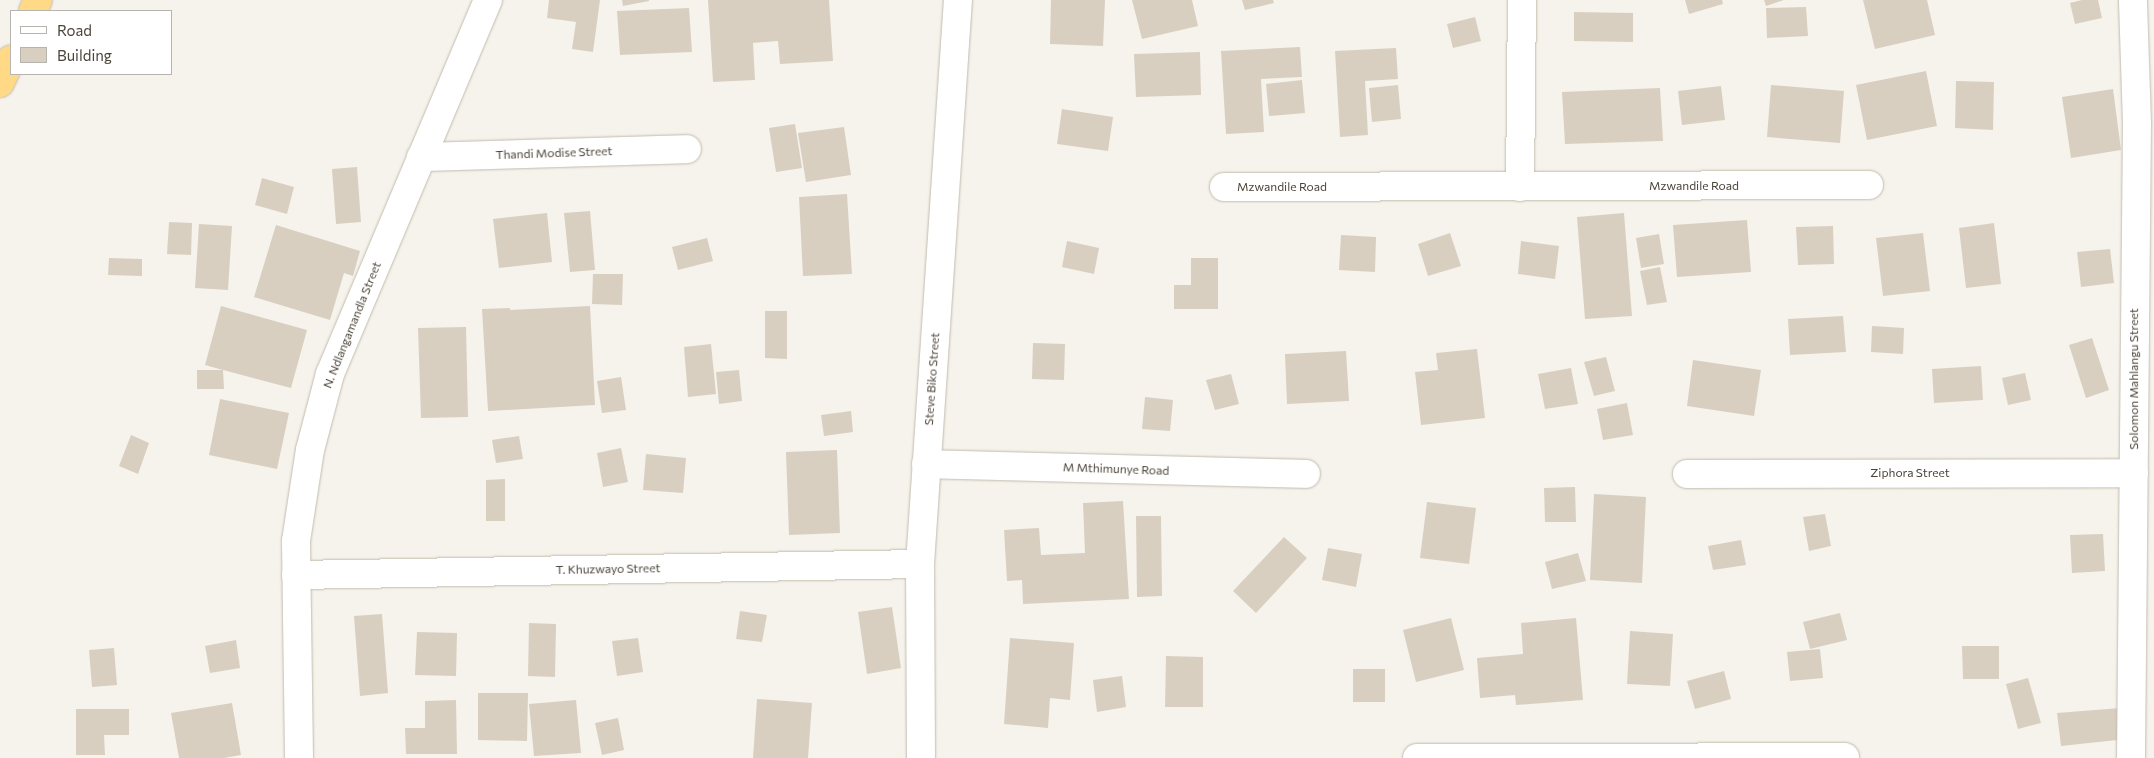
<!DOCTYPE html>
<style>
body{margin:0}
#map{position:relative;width:2154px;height:758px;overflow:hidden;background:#f6f3ec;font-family:Commissioner,sans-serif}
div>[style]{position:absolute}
.building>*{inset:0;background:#d8cfc1}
.roads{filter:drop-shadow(0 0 1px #c2bbae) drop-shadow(0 0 1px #c2bbae)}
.minor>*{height:28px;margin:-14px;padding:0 14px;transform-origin:14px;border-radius:14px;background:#fff}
.trunk>*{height:28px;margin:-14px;padding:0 14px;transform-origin:14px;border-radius:14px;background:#ffd985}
span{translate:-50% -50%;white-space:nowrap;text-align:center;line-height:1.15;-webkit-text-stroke:4px #fff;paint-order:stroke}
.street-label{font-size:12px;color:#4b4439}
.legend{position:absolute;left:10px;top:10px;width:162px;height:65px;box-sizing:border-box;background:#fff;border:1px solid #b7b4b0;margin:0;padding:6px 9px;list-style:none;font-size:15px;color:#4b4439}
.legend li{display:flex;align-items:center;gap:10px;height:25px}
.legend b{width:25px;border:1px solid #b7b4b0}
</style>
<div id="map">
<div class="building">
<i style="clip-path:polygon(549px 0,600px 0,593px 52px,572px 49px,576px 22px,547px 18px)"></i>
<i style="clip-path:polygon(622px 0,649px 0,649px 1px,623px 6px)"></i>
<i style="clip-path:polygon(708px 0,829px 0,833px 61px,780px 64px,778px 41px,753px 43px,755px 80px,713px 82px)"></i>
<i style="clip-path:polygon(1051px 0,1105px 0,1103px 46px,1050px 44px)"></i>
<i style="clip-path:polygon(1132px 0,1192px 0,1198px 26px,1142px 39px)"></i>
<i style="clip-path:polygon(1242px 0,1273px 0,1274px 3px,1245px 10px)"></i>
<i style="clip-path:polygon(1685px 0,1722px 0,1723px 4px,1689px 14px)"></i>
<i style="clip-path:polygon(1764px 0,1784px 0,1766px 6px)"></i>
<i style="clip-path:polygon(1863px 0,1927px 0,1935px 35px,1875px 49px)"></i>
<i style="clip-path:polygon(2082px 0,2098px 0,2102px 18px,2075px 24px,2070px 3px)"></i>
<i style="clip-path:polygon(1806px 7px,1808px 36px,1767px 38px,1766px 8px)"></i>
<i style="clip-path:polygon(689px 8px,692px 52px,620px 55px,617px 11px)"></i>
<i style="clip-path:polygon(1574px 12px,1633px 13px,1633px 42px,1574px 41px)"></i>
<i style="clip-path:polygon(1475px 17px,1481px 41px,1453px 48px,1447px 24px)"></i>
<i style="clip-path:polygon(1300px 47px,1302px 77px,1261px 79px,1264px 132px,1226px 134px,1221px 51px)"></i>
<i style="clip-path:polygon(1396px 48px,1398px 79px,1365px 81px,1368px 135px,1340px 137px,1335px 51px)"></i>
<i style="clip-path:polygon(1200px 52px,1201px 95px,1136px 97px,1134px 54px)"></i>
<i style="clip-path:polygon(1926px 71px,1937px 126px,1867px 140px,1856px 85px)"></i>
<i style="clip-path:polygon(1302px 80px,1305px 113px,1269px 116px,1266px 84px)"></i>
<i style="clip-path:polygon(1956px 81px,1994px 82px,1993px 130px,1955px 128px)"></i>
<i style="clip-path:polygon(1398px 85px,1401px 119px,1372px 122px,1369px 88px)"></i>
<i style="clip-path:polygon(1771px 85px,1844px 91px,1840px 143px,1767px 137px)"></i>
<i style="clip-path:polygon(1721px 86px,1725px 120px,1682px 125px,1678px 91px)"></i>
<i style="clip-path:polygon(1660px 88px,1663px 141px,1565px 144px,1562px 92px)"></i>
<i style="clip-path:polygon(2113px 89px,2121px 150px,2071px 158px,2062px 97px)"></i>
<i style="clip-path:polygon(1062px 109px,1113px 117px,1108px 151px,1057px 144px)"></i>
<i style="clip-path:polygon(795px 124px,802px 168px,776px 172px,769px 128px)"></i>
<i style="clip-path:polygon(844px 127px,851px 175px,806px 182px,798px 133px)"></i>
<i style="clip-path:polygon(357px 167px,361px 222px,336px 224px,332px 169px)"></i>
<i style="clip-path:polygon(262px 178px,294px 187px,287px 214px,255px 205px)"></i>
<i style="clip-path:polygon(847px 194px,852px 274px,803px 276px,799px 197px)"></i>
<i style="clip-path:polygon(590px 211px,595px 270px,570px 272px,564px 213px)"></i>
<i style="clip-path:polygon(547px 213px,552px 262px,499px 268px,493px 219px)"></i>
<i style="clip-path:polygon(1624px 213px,1632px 316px,1585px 319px,1577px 217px)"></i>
<i style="clip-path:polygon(1747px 220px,1751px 272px,1677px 277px,1673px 225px)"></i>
<i style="clip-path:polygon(169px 222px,192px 223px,191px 255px,167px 254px)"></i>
<i style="clip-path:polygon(1994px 223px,2001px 284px,1966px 288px,1959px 228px)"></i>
<i style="clip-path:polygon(199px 224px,232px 226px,228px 290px,195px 288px)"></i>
<i style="clip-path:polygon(276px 225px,360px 251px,353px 276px,344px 273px,330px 320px,254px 297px)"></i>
<i style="clip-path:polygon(1833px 226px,1834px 264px,1798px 265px,1796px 227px)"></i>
<i style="clip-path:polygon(1450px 233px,1461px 266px,1428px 276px,1418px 244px)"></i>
<i style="clip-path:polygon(1923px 233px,1930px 291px,1883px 296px,1876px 238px)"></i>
<i style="clip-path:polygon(1659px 234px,1664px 264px,1641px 268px,1636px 238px)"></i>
<i style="clip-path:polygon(1341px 235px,1376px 237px,1375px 272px,1339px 270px)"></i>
<i style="clip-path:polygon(707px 238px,713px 261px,678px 270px,672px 247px)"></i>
<i style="clip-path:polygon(1067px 241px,1099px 248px,1094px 274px,1062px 267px)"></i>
<i style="clip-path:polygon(1521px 241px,1559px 246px,1555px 279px,1518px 274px)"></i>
<i style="clip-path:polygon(2110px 249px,2114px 283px,2081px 287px,2077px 252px)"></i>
<i style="clip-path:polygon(109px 258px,142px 259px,142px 276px,108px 275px)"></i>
<i style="clip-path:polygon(1191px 258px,1218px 258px,1218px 309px,1174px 309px,1174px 285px,1191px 285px)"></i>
<i style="clip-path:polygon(1660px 267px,1667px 302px,1647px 305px,1640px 271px)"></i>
<i style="clip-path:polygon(593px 274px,623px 274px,622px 305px,592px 304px)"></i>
<i style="clip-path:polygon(221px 306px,307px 330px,291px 388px,223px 370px,224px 389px,197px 389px,197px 370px,223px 370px,205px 365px)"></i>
<i style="clip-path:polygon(590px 306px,595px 405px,488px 411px,482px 309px,510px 308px,510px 310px)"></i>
<i style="clip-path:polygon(765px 311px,787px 311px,787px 359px,765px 358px)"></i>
<i style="clip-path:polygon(1843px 316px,1846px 352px,1790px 355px,1788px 319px)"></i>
<i style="clip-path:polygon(1872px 326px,1904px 328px,1903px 354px,1871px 352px)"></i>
<i style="clip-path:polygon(466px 327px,468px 417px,421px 418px,418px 328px)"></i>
<i style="clip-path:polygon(2092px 338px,2109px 390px,2086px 398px,2069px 345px)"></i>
<i style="clip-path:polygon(1033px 343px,1065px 344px,1064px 380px,1032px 379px)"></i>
<i style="clip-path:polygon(711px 344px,716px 394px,688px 397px,684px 347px)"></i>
<i style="clip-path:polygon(1477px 349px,1485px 418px,1421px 425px,1415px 372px,1438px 370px,1436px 353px)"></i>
<i style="clip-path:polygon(1346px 351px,1349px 401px,1287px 404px,1285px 354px)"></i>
<i style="clip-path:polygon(1606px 357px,1615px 391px,1594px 396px,1584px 362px)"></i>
<i style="clip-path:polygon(1693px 360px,1761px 370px,1754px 416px,1687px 406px)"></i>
<i style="clip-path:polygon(1981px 366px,1983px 400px,1934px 403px,1932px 369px)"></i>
<i style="clip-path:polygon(1571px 368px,1578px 404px,1545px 409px,1538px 374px)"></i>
<i style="clip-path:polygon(739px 370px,742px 401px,719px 404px,716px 372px)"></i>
<i style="clip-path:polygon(2025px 373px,2031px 400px,2008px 405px,2002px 378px)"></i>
<i style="clip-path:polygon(1231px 374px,1239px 404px,1215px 410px,1206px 380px)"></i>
<i style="clip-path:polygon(621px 377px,626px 410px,602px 413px,597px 381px)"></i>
<i style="clip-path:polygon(1145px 397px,1173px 400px,1170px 431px,1142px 429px)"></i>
<i style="clip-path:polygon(220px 399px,289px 413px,277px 469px,209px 455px)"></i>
<i style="clip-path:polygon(1627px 403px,1633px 435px,1603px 440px,1597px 409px)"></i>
<i style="clip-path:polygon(851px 411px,853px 432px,824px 436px,821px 415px)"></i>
<i style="clip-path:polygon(131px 435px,149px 443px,138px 474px,119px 466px)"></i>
<i style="clip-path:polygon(519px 436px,523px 459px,496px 463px,492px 440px)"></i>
<i style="clip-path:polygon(621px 448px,628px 482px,603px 487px,597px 453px)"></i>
<i style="clip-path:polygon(837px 450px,840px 533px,789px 535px,786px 452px)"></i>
<i style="clip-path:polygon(646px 454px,686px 458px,683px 493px,643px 490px)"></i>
<i style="clip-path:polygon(505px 479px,505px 521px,486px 521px,486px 480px)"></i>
<i style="clip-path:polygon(1575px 487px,1576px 522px,1545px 522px,1544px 488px)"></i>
<i style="clip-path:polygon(1594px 494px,1646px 497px,1642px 583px,1590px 580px)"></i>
<i style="clip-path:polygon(1123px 501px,1129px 599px,1023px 604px,1022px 580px,1007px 581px,1004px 530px,1039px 528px,1041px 555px,1085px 553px,1083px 503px)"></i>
<i style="clip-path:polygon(1427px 502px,1476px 508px,1469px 564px,1420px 558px)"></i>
<i style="clip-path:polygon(1825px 514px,1831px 546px,1809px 551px,1803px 517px)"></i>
<i style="clip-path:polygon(1136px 516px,1161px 516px,1162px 596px,1137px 597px)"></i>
<i style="clip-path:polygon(2103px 534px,2105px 571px,2072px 573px,2070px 535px)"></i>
<i style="clip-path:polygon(1284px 537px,1307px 558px,1256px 613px,1233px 591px)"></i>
<i style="clip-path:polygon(1741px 540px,1746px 565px,1713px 570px,1708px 546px)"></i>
<i style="clip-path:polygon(1328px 548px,1362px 554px,1356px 587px,1322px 580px)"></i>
<i style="clip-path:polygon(1578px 553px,1586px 581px,1552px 589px,1545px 562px)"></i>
<i style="clip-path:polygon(892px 607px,901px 668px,867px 674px,858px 612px)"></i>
<i style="clip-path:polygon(740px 611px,767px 615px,762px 642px,736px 639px)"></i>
<i style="clip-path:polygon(1840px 613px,1847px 640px,1810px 649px,1803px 622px)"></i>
<i style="clip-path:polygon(382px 614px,388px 693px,360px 696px,354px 616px)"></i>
<i style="clip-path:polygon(1451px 618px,1464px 670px,1416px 682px,1403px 630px)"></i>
<i style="clip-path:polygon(1576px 618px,1583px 700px,1516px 705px,1515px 695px,1480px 698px,1477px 658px,1523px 654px,1521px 623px)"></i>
<i style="clip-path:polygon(529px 623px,556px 624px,555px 677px,528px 676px)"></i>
<i style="clip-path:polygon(1630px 631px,1673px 634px,1670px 686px,1627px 684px)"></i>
<i style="clip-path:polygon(417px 632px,457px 633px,456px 676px,415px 675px)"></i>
<i style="clip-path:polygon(638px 638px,643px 672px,617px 676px,612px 641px)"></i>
<i style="clip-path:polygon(1010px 638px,1074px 643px,1070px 700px,1050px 698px,1048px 728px,1004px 724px)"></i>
<i style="clip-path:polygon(236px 640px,240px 668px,210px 673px,205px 646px)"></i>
<i style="clip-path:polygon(1962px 646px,1999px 646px,1999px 679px,1963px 679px)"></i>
<i style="clip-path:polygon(114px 648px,117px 685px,92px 687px,89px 650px)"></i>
<i style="clip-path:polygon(1820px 649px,1823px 678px,1790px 681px,1787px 652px)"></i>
<i style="clip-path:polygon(1166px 656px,1203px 657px,1203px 707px,1165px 707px)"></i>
<i style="clip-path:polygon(1353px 669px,1385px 669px,1385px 702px,1353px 702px)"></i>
<i style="clip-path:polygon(1724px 671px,1731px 699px,1695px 709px,1687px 681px)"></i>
<i style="clip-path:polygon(1122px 676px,1126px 707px,1097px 712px,1093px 680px)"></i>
<i style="clip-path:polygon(2028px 678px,2041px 723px,2018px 729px,2006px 684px)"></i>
<i style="clip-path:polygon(478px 693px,528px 693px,527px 741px,478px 740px)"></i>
<i style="clip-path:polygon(757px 699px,812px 703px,808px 758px,753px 758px)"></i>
<i style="clip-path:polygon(456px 700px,457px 754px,406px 754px,405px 728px,425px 728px,425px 701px)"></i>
<i style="clip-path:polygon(576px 700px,581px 753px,534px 756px,529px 704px)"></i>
<i style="clip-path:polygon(232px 703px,241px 755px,224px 758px,179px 758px,171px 713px)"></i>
<i style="clip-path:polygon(2133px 707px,2136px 738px,2061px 746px,2057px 713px)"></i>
<i style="clip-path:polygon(76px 709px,129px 709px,129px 735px,104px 735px,105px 755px,76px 755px)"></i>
<i style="clip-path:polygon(618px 718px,624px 750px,602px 755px,595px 723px)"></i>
</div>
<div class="roads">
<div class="minor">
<i style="left:421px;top:157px;width:266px;rotate:-1.7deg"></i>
<i style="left:1224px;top:187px;width:645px;rotate:-0.18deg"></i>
<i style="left:1520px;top:187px;width:187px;rotate:-89.4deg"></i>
<i style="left:926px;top:464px;width:380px;rotate:1.5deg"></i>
<i style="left:1687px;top:474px;width:447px;rotate:-0.1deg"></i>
<i style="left:296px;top:575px;width:624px;rotate:-1.01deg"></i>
<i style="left:299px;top:758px;width:217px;rotate:-90.8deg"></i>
<i style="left:296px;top:541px;width:92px;rotate:-81.3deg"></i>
<i style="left:310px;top:450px;width:79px;rotate:-75.3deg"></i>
<i style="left:330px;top:374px;width:406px;rotate:-67.1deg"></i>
<i style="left:921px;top:758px;width:194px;rotate:-90.3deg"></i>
<i style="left:920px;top:564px;width:565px;rotate:-86.15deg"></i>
<i style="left:1417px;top:758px;width:428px;rotate:-0.1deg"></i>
<i style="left:2131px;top:758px;width:635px;rotate:-89.46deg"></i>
<i style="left:2137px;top:123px;width:123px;rotate:-91.9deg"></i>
</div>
<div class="trunk">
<i style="left:33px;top:11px;width:12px;rotate:-66deg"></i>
<i style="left:0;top:83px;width:26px;rotate:-65deg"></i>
</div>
</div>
<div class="street-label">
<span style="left:554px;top:153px;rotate:-2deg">Thandi Modise Street</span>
<span style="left:1694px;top:186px">Mzwandile Road</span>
<span style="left:1282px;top:187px">Mzwandile Road</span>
<span style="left:352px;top:325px;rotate:-68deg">N. Ndlangamandla Street</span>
<span style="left:932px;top:379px;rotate:-86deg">Steve Biko Street</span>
<span style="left:2134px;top:379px;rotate:-90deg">Solomon Mahlangu Street</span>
<span style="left:1116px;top:469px;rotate:2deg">M Mthimunye Road</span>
<span style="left:1910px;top:473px">Ziphora Street</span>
<span style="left:608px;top:569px;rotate:-1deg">T. Khuzwayo Street</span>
</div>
<ul class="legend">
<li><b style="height:6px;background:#fff"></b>Road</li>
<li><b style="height:14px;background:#d8cfc1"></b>Building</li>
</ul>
</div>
